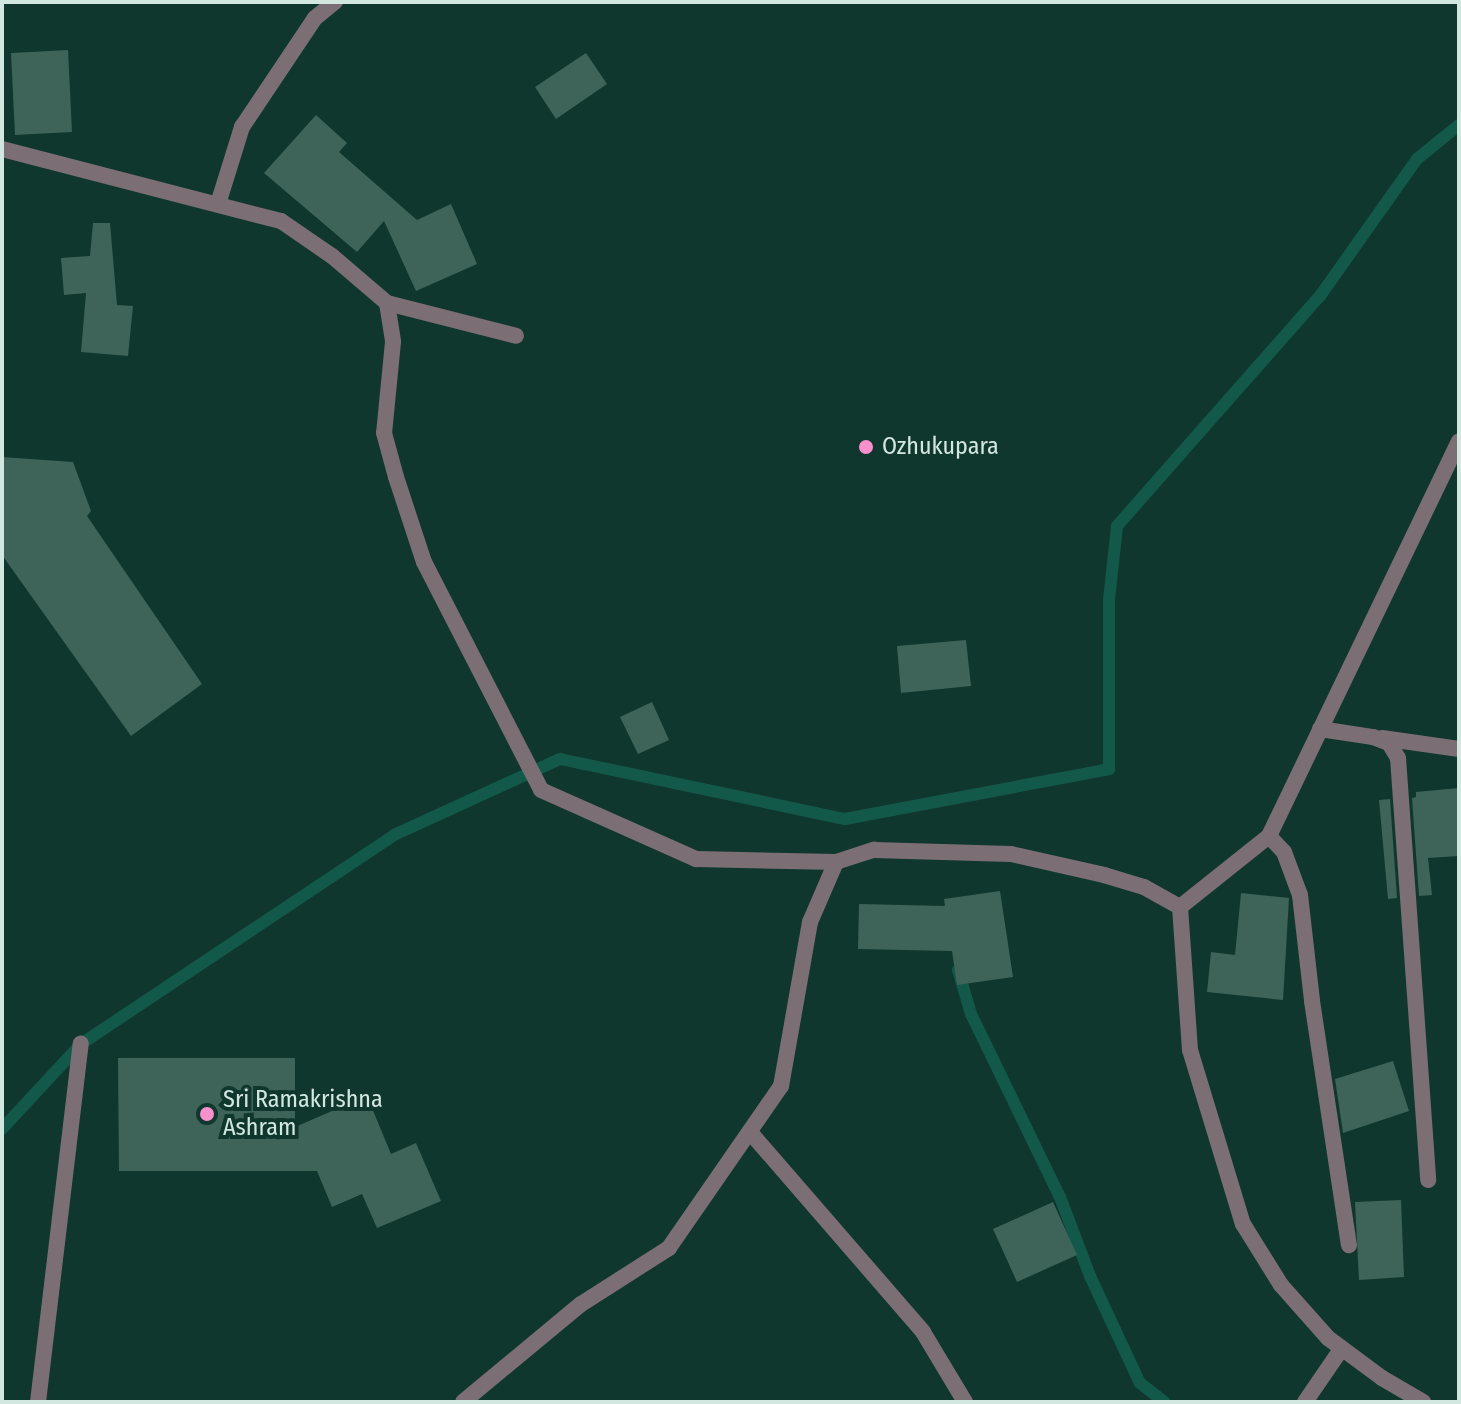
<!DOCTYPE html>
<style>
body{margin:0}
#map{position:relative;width:1461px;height:1404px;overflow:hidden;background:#10372e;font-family:"Fira Sans Condensed",sans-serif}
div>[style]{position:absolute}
.stream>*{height:12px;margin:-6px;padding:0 6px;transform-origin:6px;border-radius:6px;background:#13594a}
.building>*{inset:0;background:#3e6459}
.street>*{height:16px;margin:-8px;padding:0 8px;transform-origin:8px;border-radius:8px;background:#7c6e75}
.dots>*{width:22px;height:22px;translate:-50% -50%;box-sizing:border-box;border:4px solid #10372e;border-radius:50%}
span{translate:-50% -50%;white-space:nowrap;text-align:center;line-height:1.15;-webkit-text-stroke:8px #10372e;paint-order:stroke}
.poi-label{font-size:24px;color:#d3e7e1}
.left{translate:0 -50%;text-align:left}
.frame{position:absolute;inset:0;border:4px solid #d3e7e1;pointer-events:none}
</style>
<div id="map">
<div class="stream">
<i style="left:958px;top:970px;width:46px;rotate:73.5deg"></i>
<i style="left:971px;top:1014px;width:203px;rotate:64.1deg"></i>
<i style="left:1060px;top:1197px;width:85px;rotate:69.2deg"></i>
<i style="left:1090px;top:1276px;width:118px;rotate:65deg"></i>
<i style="left:1140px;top:1383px;width:31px;rotate:38deg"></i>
<i style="left:2px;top:1129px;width:116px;rotate:-47.1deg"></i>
<i style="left:81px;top:1044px;width:376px;rotate:-33.7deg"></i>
<i style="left:394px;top:835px;width:183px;rotate:-24.6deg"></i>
<i style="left:560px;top:759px;width:291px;rotate:11.9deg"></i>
<i style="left:845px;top:819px;width:269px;rotate:-10.7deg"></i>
<i style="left:1109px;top:769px;width:169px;rotate:-90deg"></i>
<i style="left:1109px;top:600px;width:74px;rotate:-83.8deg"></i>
<i style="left:1117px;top:526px;width:307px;rotate:-48.6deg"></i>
<i style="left:1320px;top:296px;width:168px;rotate:-54.7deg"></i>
<i style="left:1417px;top:159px;width:54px;rotate:-39deg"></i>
</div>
<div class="building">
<i style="clip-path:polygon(68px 50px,72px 132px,15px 135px,11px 53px)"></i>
<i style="clip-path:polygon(586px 53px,607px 84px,556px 119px,535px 87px)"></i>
<i style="clip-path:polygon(316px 115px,347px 143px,339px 152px,417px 220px,451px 204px,477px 264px,416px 291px,384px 221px,357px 252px,264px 173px)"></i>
<i style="clip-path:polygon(93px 223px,110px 223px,117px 305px,133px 306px,128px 356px,81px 352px,86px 293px,64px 295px,61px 258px,90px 256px)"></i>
<i style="clip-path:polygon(2px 457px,73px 462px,91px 511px,87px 516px,202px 684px,131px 736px,2px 555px)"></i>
<i style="clip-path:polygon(966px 640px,971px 686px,901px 693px,897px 646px)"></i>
<i style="clip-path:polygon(652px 702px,669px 740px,638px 754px,620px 717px)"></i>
<i style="clip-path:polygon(1459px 788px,1459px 856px,1428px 858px,1432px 895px,1419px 896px,1412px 798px,1416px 797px,1416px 792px)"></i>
<i style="clip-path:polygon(1390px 799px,1397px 898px,1388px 899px,1379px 800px)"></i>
<i style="clip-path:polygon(1000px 891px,1013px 977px,957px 985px,952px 951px,858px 949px,859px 904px,945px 906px,944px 899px)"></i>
<i style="clip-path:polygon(1241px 893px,1289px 898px,1283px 1000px,1207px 992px,1211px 952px,1235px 955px)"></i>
<i style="clip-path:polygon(118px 1058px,295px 1058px,295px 1127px,367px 1096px,391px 1154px,416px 1143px,441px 1201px,377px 1228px,362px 1194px,332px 1207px,317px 1171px,119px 1171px)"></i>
<i style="clip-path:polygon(1393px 1061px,1409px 1111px,1343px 1133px,1335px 1079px)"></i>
<i style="clip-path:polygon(1401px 1200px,1404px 1277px,1359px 1280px,1355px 1202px)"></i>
<i style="clip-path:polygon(1053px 1202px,1077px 1255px,1017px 1282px,993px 1229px)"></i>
</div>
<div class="street">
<i style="left:2px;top:149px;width:288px;rotate:14.5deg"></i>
<i style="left:281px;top:221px;width:62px;rotate:34.5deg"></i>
<i style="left:332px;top:256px;width:72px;rotate:40.5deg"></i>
<i style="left:387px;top:303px;width:39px;rotate:81deg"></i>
<i style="left:393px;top:342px;width:91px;rotate:95.6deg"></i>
<i style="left:384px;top:433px;width:46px;rotate:74.7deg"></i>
<i style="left:396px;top:477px;width:89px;rotate:71.8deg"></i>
<i style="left:424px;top:562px;width:256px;rotate:62.8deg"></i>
<i style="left:541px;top:790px;width:170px;rotate:24deg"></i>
<i style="left:696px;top:859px;width:140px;rotate:1.2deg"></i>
<i style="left:836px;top:862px;width:65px;rotate:113.4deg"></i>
<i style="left:810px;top:922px;width:167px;rotate:100deg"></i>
<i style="left:781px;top:1086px;width:197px;rotate:124.7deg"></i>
<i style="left:669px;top:1248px;width:104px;rotate:147.5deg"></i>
<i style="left:581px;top:1304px;width:153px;rotate:140.3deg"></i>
<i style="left:218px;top:204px;width:81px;rotate:-72.7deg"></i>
<i style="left:242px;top:127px;width:131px;rotate:-56.2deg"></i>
<i style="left:315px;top:18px;width:26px;rotate:-39deg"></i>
<i style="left:387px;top:303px;width:133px;rotate:14.3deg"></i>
<i style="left:1320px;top:729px;width:54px;rotate:8.6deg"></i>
<i style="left:1373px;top:737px;width:17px;rotate:21deg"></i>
<i style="left:1389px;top:743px;width:17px;rotate:59deg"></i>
<i style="left:1398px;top:758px;width:423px;rotate:85.9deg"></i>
<i style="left:1382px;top:738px;width:78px;rotate:8.1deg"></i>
<i style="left:1269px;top:836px;width:22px;rotate:47deg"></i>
<i style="left:1284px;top:852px;width:46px;rotate:69.6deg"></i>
<i style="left:1300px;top:895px;width:107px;rotate:83.5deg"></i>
<i style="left:1312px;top:1001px;width:247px;rotate:81.4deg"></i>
<i style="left:836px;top:862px;width:40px;rotate:-18deg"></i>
<i style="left:874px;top:850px;width:137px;rotate:1.7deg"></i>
<i style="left:1011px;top:854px;width:95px;rotate:12.7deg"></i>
<i style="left:1104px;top:875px;width:42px;rotate:16.7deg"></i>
<i style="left:1144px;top:887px;width:41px;rotate:29.1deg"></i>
<i style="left:1180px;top:907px;width:114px;rotate:-38.6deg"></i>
<i style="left:1269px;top:836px;width:438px;rotate:-64.3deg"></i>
<i style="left:1180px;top:907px;width:143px;rotate:86deg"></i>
<i style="left:1190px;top:1050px;width:182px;rotate:73.1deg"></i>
<i style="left:1243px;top:1224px;width:72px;rotate:58.1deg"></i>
<i style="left:1281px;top:1285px;width:71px;rotate:48.4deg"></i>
<i style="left:1328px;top:1338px;width:67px;rotate:36.5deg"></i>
<i style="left:1382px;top:1378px;width:48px;rotate:30.3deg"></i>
<i style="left:750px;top:1132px;width:264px;rotate:49.1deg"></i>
<i style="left:923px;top:1332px;width:82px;rotate:59deg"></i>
<i style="left:38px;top:1402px;width:361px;rotate:-83.2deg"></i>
<i style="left:1305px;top:1402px;width:65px;rotate:-55.6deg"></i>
</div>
<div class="dots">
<i style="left:866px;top:447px;background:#f890cc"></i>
<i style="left:207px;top:1114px;background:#f890cc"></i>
</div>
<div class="poi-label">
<span class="left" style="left:882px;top:447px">Ozhukupara</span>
<span class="left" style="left:223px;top:1114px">Sri Ramakrishna<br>Ashram</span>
</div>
<div class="frame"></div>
</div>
